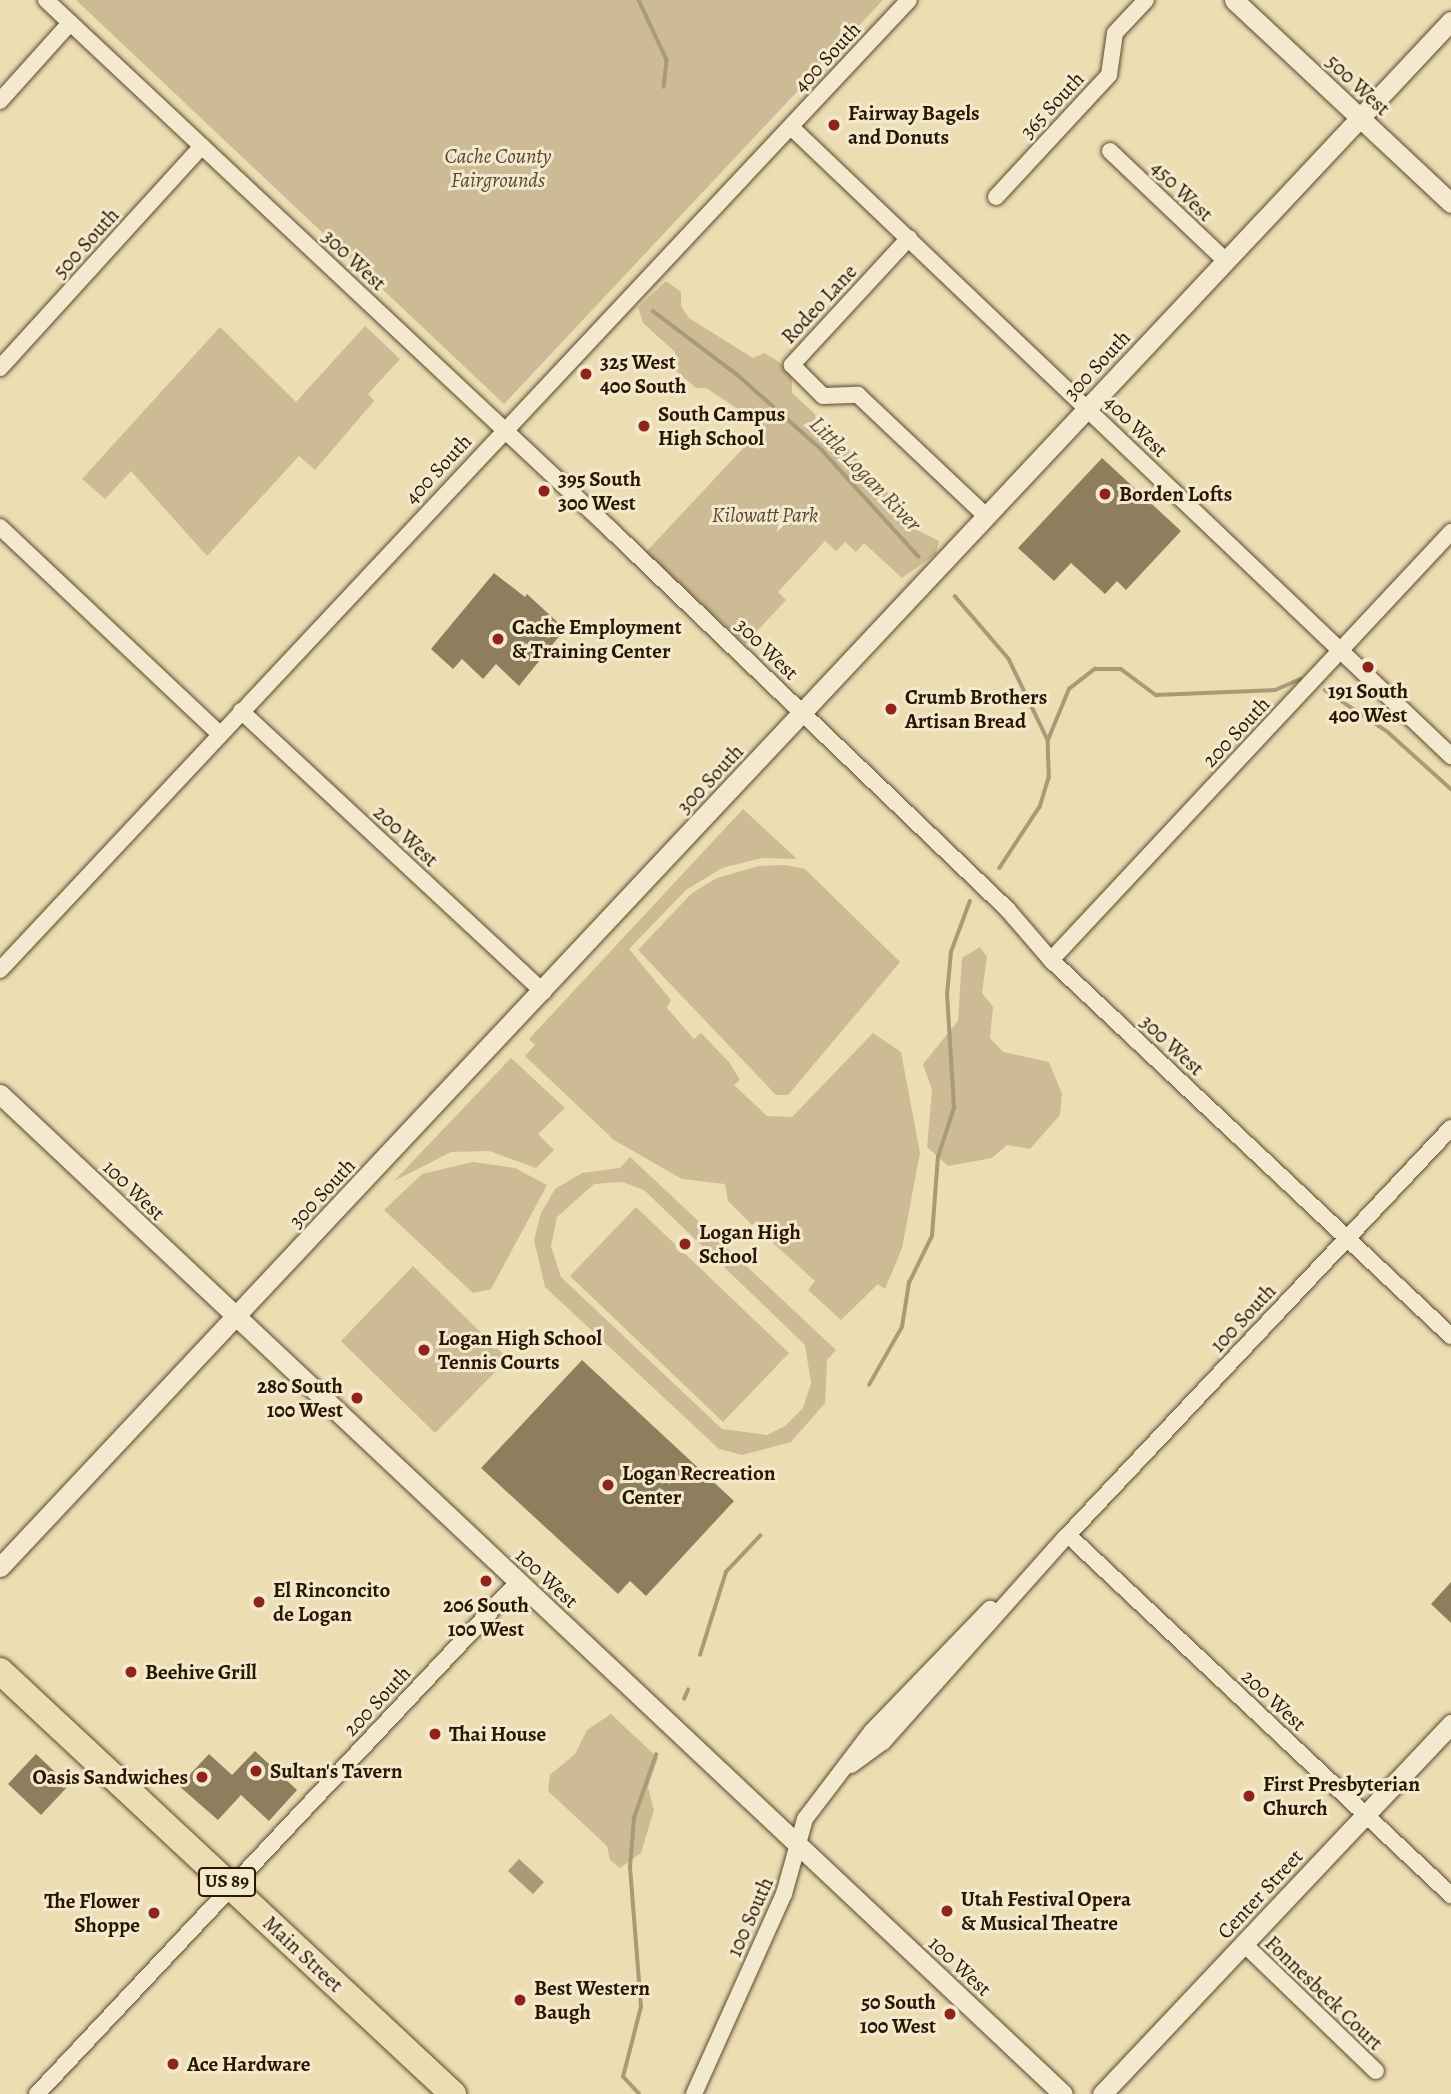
<!DOCTYPE html>
<style>
body{margin:0}
#map{position:relative;width:1451px;height:2094px;overflow:hidden;background:#edddb3;font-family:Alegreya,serif}
div>[style]{position:absolute}
.green>*{inset:0;background:#ccbb95}
.water>*{inset:0;background:#aa9a77}
.stream>*{height:3.5px;margin:-1.75px;padding:0 1.75px;transform-origin:1.75px;border-radius:1.75px;background:#aa9a77}
.building>*{inset:0;background:#8f7e5e}
.roads{filter:drop-shadow(0 0 2px #5a482e) drop-shadow(0 0 2px #5a482e)}
.minor>*{height:16px;margin:-8px;padding:0 8px;transform-origin:8px;border-radius:8px;background:#f3e9ce}
.tertiary>*{height:19px;margin:-9.5px;padding:0 9.5px;transform-origin:9.5px;border-radius:9.5px;background:#f3e9ce}
.trunk>*{height:26px;margin:-13px;padding:0 13px;transform-origin:13px;border-radius:13px;background:#edddb3}
.dots>*{width:19px;height:19px;translate:-50% -50%;box-sizing:border-box;border:4px solid #f3e9ce;border-radius:50%}
span{translate:-50% -50%;white-space:nowrap;text-align:center;line-height:1.15;-webkit-text-stroke:6px #f3e9ce;paint-order:stroke}
.shield-label span{padding:2px 5px;background:#f3e9ce;border:2px solid;border-radius:5px;-webkit-text-stroke-width:0}
.shield-label{font-size:19px;color:#291702;font-weight:700}
.street-label{font-size:21px;color:#291702}
.poi-label{font-size:21px;color:#291702;font-weight:700}
.left{translate:0 -50%;text-align:left}
.right{translate:-100% -50%;text-align:right}
.park-label{font-size:21px;color:#5a482e;font-style:italic}
.water-label{font-size:23px;color:#5d4b31;font-style:italic}
</style>
<div id="map">
<div class="green">
<i style="clip-path:polygon(76px 0,883px 0,504px 404px)"></i>
<i style="clip-path:polygon(666px 281px,681px 292px,681px 306px,689px 318px,753px 358px,764px 353px,781px 363px,792px 379px,792px 393px,815px 414px,818px 432px,833px 445px,847px 447px,894px 500px,907px 525px,939px 541px,936px 554px,902px 578px,864px 543px,856px 552px,845px 542px,836px 551px,825px 541px,778px 592px,786px 600px,745px 644px,646px 552px,764px 426px,706px 388px,696px 388px,675px 370px,675px 352px,643px 323px,638px 307px)"></i>
<i style="clip-path:polygon(365px 326px,400px 359px,368px 394px,374px 401px,315px 470px,299px 456px,207px 556px,131px 471px,105px 499px,82px 479px,220px 327px,296px 402px)"></i>
<i style="clip-path:polygon(743px 809px,797px 859px,762px 858px,722px 868px,686px 890px,629px 949px,671px 1000px,667px 1008px,694px 1039px,701px 1033px,729px 1062px,740px 1080px,734px 1085px,767px 1116px,792px 1117px,873px 1033px,901px 1052px,920px 1153px,902px 1248px,885px 1289px,878px 1284px,841px 1320px,808px 1290px,815px 1281px,772px 1242px,775px 1238px,757px 1221px,752px 1225px,728px 1201px,725px 1184px,682px 1179px,614px 1140px,525px 1056px,535px 1045px,529px 1039px)"></i>
<i style="clip-path:polygon(785px 865px,805px 869px,900px 962px,788px 1095px,776px 1095px,638px 950px,692px 893px,717px 878px,759px 866px)"></i>
<i style="clip-path:polygon(980px 947px,987px 957px,982px 993px,993px 1007px,990px 1038px,1003px 1052px,1049px 1062px,1062px 1094px,1060px 1115px,1030px 1149px,1007px 1145px,992px 1158px,948px 1166px,927px 1147px,932px 1090px,923px 1064px,958px 1021px,962px 958px)"></i>
<i style="clip-path:polygon(511px 1058px,565px 1108px,538px 1134px,554px 1150px,536px 1168px,489px 1151px,451px 1152px,394px 1181px)"></i>
<i style="clip-path:polygon(evenodd,630px 1157px,836px 1350px,827px 1360px,825px 1403px,791px 1442px,742px 1455px,719px 1449px,545px 1287px,534px 1240px,541px 1213px,555px 1189px,582px 1173px,620px 1168px,630px 1157px,622px 1182px,644px 1190px,805px 1345px,811px 1383px,803px 1408px,785px 1426px,767px 1435px,722px 1429px,561px 1277px,551px 1246px,557px 1217px,594px 1184px,622px 1182px)"></i>
<i style="clip-path:polygon(473px 1162px,515px 1168px,547px 1185px,491px 1289px,473px 1293px,384px 1210px,422px 1174px)"></i>
<i style="clip-path:polygon(636px 1207px,789px 1353px,723px 1422px,570px 1276px)"></i>
<i style="clip-path:polygon(413px 1266px,508px 1359px,435px 1433px,341px 1341px)"></i>
<i style="clip-path:polygon(611px 1714px,658px 1758px,648px 1787px,654px 1810px,641px 1853px,620px 1868px,610px 1860px,607px 1846px,548px 1791px,550px 1775px,575px 1754px,587px 1730px)"></i>
</div>
<div class="water">
<i style="clip-path:polygon(519px 1859px,544px 1882px,533px 1894px,508px 1871px)"></i>
</div>
<div class="stream">
<i style="left:639px;top:0;width:66px;rotate:65deg"></i>
<i style="left:667px;top:60px;width:27px;rotate:96deg"></i>
<i style="left:653px;top:311px;width:108px;rotate:37.1deg"></i>
<i style="left:739px;top:376px;width:111px;rotate:41.7deg"></i>
<i style="left:822px;top:450px;width:144px;rotate:47.8deg"></i>
<i style="left:955px;top:596px;width:83px;rotate:49.4deg"></i>
<i style="left:1009px;top:659px;width:90px;rotate:64.3deg"></i>
<i style="left:1048px;top:740px;width:38px;rotate:88deg"></i>
<i style="left:1049px;top:778px;width:30px;rotate:107deg"></i>
<i style="left:1040px;top:807px;width:73px;rotate:123.3deg"></i>
<i style="left:1325px;top:690px;width:76px;rotate:33.7deg"></i>
<i style="left:1388px;top:732px;width:85px;rotate:42.1deg"></i>
<i style="left:1048px;top:740px;width:55px;rotate:-67.6deg"></i>
<i style="left:1069px;top:689px;width:33px;rotate:-38deg"></i>
<i style="left:1095px;top:669px;width:26px"></i>
<i style="left:1121px;top:669px;width:44px;rotate:36.6deg"></i>
<i style="left:1156px;top:695px;width:119px;rotate:-2.4deg"></i>
<i style="left:1275px;top:690px;width:28px;rotate:-23deg"></i>
<i style="left:869px;top:1385px;width:67px;rotate:-60.4deg"></i>
<i style="left:902px;top:1327px;width:45px;rotate:-81deg"></i>
<i style="left:909px;top:1283px;width:52px;rotate:-63.9deg"></i>
<i style="left:932px;top:1236px;width:79px;rotate:-85.7deg"></i>
<i style="left:938px;top:1157px;width:52px;rotate:-71.9deg"></i>
<i style="left:954px;top:1108px;width:113px;rotate:-93.5deg"></i>
<i style="left:947px;top:995px;width:43px;rotate:-84.7deg"></i>
<i style="left:951px;top:952px;width:54px;rotate:-69.6deg"></i>
<i style="left:700px;top:1655px;width:87px;rotate:-72.6deg"></i>
<i style="left:726px;top:1572px;width:50px;rotate:-46.6deg"></i>
<i style="left:684px;top:1699px;width:10px;rotate:-66deg"></i>
<i style="left:639px;top:2094px;width:23px;rotate:-133deg"></i>
<i style="left:623px;top:2077px;width:72px;rotate:-75.6deg"></i>
<i style="left:641px;top:2007px;width:140px;rotate:-94.5deg"></i>
<i style="left:630px;top:1867px;width:49px;rotate:-85.3deg"></i>
<i style="left:634px;top:1818px;width:67px;rotate:-70.8deg"></i>
</div>
<div class="building">
<i style="clip-path:polygon(1102px 458px,1181px 531px,1126px 590px,1117px 581px,1105px 594px,1071px 563px,1054px 581px,1018px 548px)"></i>
<i style="clip-path:polygon(494px 573px,525px 597px,527px 594px,565px 629px,519px 686px,496px 664px,483px 679px,462px 659px,453px 669px,431px 649px)"></i>
<i style="clip-path:polygon(582px 1360px,734px 1501px,646px 1596px,630px 1581px,618px 1594px,481px 1468px)"></i>
<i style="clip-path:polygon(1451px 1582px,1451px 1623px,1431px 1604px)"></i>
<i style="clip-path:polygon(255px 1751px,297px 1790px,269px 1821px,241px 1795px,218px 1820px,179px 1786px,209px 1754px,232px 1775px)"></i>
<i style="clip-path:polygon(36px 1754px,69px 1785px,41px 1815px,8px 1784px)"></i>
</div>
<div class="roads">
<div class="minor">
<i style="left:46px;top:0;width:772px;rotate:43.16deg"></i>
<i style="left:609px;top:528px;width:552px;rotate:43.75deg"></i>
<i style="left:1008px;top:910px;width:66px;rotate:49.3deg"></i>
<i style="left:1051px;top:960px;width:549px;rotate:43.23deg"></i>
<i style="left:0;top:101px;width:105px;rotate:-48.1deg"></i>
<i style="left:791px;top:127px;width:912px;rotate:43.62deg"></i>
<i style="left:1110px;top:151px;width:160px;rotate:43.5deg"></i>
<i style="left:996px;top:197px;width:166px;rotate:-47.2deg"></i>
<i style="left:1109px;top:75px;width:42px;rotate:-81.9deg"></i>
<i style="left:1115px;top:33px;width:45px;rotate:-46.8deg"></i>
<i style="left:909px;top:238px;width:173px;rotate:132.7deg"></i>
<i style="left:792px;top:365px;width:44px;rotate:45deg"></i>
<i style="left:823px;top:396px;width:35px;rotate:-2deg"></i>
<i style="left:858px;top:395px;width:176px;rotate:43.4deg"></i>
<i style="left:0;top:368px;width:300px;rotate:-47.7deg"></i>
<i style="left:0;top:527px;width:302px;rotate:43.3deg"></i>
<i style="left:241px;top:711px;width:413px;rotate:42.9deg"></i>
<i style="left:1051px;top:960px;width:586px;rotate:-46.94deg"></i>
<i style="left:0;top:970px;width:1329px;rotate:-46.86deg"></i>
<i style="left:1068px;top:1535px;width:526px;rotate:43.23deg"></i>
<i style="left:851px;top:1765px;width:39px;rotate:-36deg"></i>
<i style="left:883px;top:1742px;width:273px;rotate:-48.3deg"></i>
<i style="left:1065px;top:1538px;width:563px;rotate:-46.73deg"></i>
<i style="left:1244px;top:1944px;width:183px;rotate:43.9deg"></i>
<i style="left:37px;top:2094px;width:702px;rotate:-46.79deg"></i>
<i style="left:694px;top:2094px;width:219px;rotate:-65.8deg"></i>
<i style="left:784px;top:1894px;width:78px;rotate:-74.4deg"></i>
<i style="left:805px;top:1819px;width:111px;rotate:-52.7deg"></i>
<i style="left:872px;top:1731px;width:170px;rotate:-46deg"></i>
</div>
<div class="tertiary">
<i style="left:1234px;top:0;width:297px;rotate:43.1deg"></i>
<i style="left:0;top:1094px;width:1459px;rotate:43.25deg"></i>
<i style="left:0;top:1567px;width:2120px;rotate:-46.82deg"></i>
<i style="left:1102px;top:2094px;width:509px;rotate:-46.67deg"></i>
</div>
<div class="trunk">
<i style="left:0;top:1671px;width:620px;rotate:43.04deg"></i>
</div>
</div>
<div class="dots">
<i style="left:834px;top:125px;background:#8f2418"></i>
<i style="left:586px;top:374px;background:#8f2418"></i>
<i style="left:644px;top:426px;background:#8f2418"></i>
<i style="left:544px;top:491px;background:#8f2418"></i>
<i style="left:1105px;top:494px;background:#8f2418"></i>
<i style="left:498px;top:639px;background:#8f2418"></i>
<i style="left:1368px;top:667px;background:#8f2418"></i>
<i style="left:891px;top:709px;background:#8f2418"></i>
<i style="left:685px;top:1244px;background:#8f2418"></i>
<i style="left:424px;top:1350px;background:#8f2418"></i>
<i style="left:357px;top:1398px;background:#8f2418"></i>
<i style="left:608px;top:1485px;background:#8f2418"></i>
<i style="left:486px;top:1581px;background:#8f2418"></i>
<i style="left:259px;top:1602px;background:#8f2418"></i>
<i style="left:131px;top:1672px;background:#8f2418"></i>
<i style="left:435px;top:1734px;background:#8f2418"></i>
<i style="left:256px;top:1771px;background:#8f2418"></i>
<i style="left:202px;top:1777px;background:#8f2418"></i>
<i style="left:1249px;top:1796px;background:#8f2418"></i>
<i style="left:947px;top:1911px;background:#8f2418"></i>
<i style="left:154px;top:1913px;background:#8f2418"></i>
<i style="left:520px;top:2000px;background:#8f2418"></i>
<i style="left:950px;top:2014px;background:#8f2418"></i>
<i style="left:173px;top:2064px;background:#8f2418"></i>
</div>
<div class="shield-label">
<span style="left:227px;top:1882px">US 89</span>
</div>
<div class="street-label">
<span style="left:827px;top:57px;rotate:-47deg">400 South</span>
<span style="left:1358px;top:85px;rotate:43deg">500 West</span>
<span style="left:1052px;top:105px;rotate:-47deg">365 South</span>
<span style="left:1182px;top:191px;rotate:44deg">450 West</span>
<span style="left:86px;top:243px;rotate:-48deg">500 South</span>
<span style="left:354px;top:260px;rotate:43deg">300 West</span>
<span style="left:819px;top:304px;rotate:-47deg">Rodeo Lane</span>
<span style="left:1097px;top:365px;rotate:-47deg">300 South</span>
<span style="left:1136px;top:426px;rotate:44deg">400 West</span>
<span style="left:438px;top:469px;rotate:-47deg">400 South</span>
<span style="left:767px;top:649px;rotate:44deg">300 West</span>
<span style="left:1236px;top:732px;rotate:-47deg">200 South</span>
<span style="left:710px;top:779px;rotate:-47deg">300 South</span>
<span style="left:406px;top:836px;rotate:43deg">200 West</span>
<span style="left:1172px;top:1045px;rotate:43deg">300 West</span>
<span style="left:134px;top:1190px;rotate:44deg">100 West</span>
<span style="left:322px;top:1193px;rotate:-47deg">300 South</span>
<span style="left:1243px;top:1318px;rotate:-47deg">100 South</span>
<span style="left:547px;top:1578px;rotate:43deg">100 West</span>
<span style="left:1274px;top:1700px;rotate:43deg">200 West</span>
<span style="left:377px;top:1701px;rotate:-47deg">200 South</span>
<span style="left:1260px;top:1894px;rotate:-47deg">Center Street</span>
<span style="left:750px;top:1917px;rotate:-66deg">100 South</span>
<span style="left:303px;top:1954px;rotate:43deg">Main Street</span>
<span style="left:960px;top:1966px;rotate:43deg">100 West</span>
<span style="left:1324px;top:1993px;rotate:44deg">Fonnesbeck Court</span>
</div>
<div class="poi-label">
<span class="left" style="left:848px;top:125px">Fairway Bagels<br>and Donuts</span>
<span class="left" style="left:600px;top:374px">325 West<br>400 South</span>
<span class="left" style="left:658px;top:426px">South Campus<br>High School</span>
<span class="left" style="left:558px;top:491px">395 South<br>300 West</span>
<span class="left" style="left:1119px;top:494px">Borden Lofts</span>
<span class="left" style="left:512px;top:639px">Cache Employment<br>&amp; Training Center</span>
<span style="left:1368px;top:703px">191 South<br>400 West</span>
<span class="left" style="left:905px;top:709px">Crumb Brothers<br>Artisan Bread</span>
<span class="left" style="left:699px;top:1244px">Logan High<br>School</span>
<span class="left" style="left:438px;top:1350px">Logan High School<br>Tennis Courts</span>
<span class="right" style="left:343px;top:1398px">280 South<br>100 West</span>
<span class="left" style="left:622px;top:1485px">Logan Recreation<br>Center</span>
<span class="left" style="left:273px;top:1602px">El Rinconcito<br>de Logan</span>
<span style="left:486px;top:1617px">206 South<br>100 West</span>
<span class="left" style="left:145px;top:1672px">Beehive Grill</span>
<span class="left" style="left:449px;top:1734px">Thai House</span>
<span class="left" style="left:270px;top:1771px">Sultan's Tavern</span>
<span class="right" style="left:188px;top:1777px">Oasis Sandwiches</span>
<span class="left" style="left:1263px;top:1796px">First Presbyterian<br>Church</span>
<span class="left" style="left:961px;top:1911px">Utah Festival Opera<br>&amp; Musical Theatre</span>
<span class="right" style="left:140px;top:1913px">The Flower<br>Shoppe</span>
<span class="left" style="left:534px;top:2000px">Best Western<br>Baugh</span>
<span class="right" style="left:936px;top:2014px">50 South<br>100 West</span>
<span class="left" style="left:187px;top:2064px">Ace Hardware</span>
</div>
<div class="park-label">
<span style="left:498px;top:168px">Cache County<br>Fairgrounds</span>
<span style="left:765px;top:515px">Kilowatt Park</span>
</div>
<div class="water-label">
<span style="left:865px;top:474px;rotate:46deg">Little Logan River</span>
</div>
</div>
